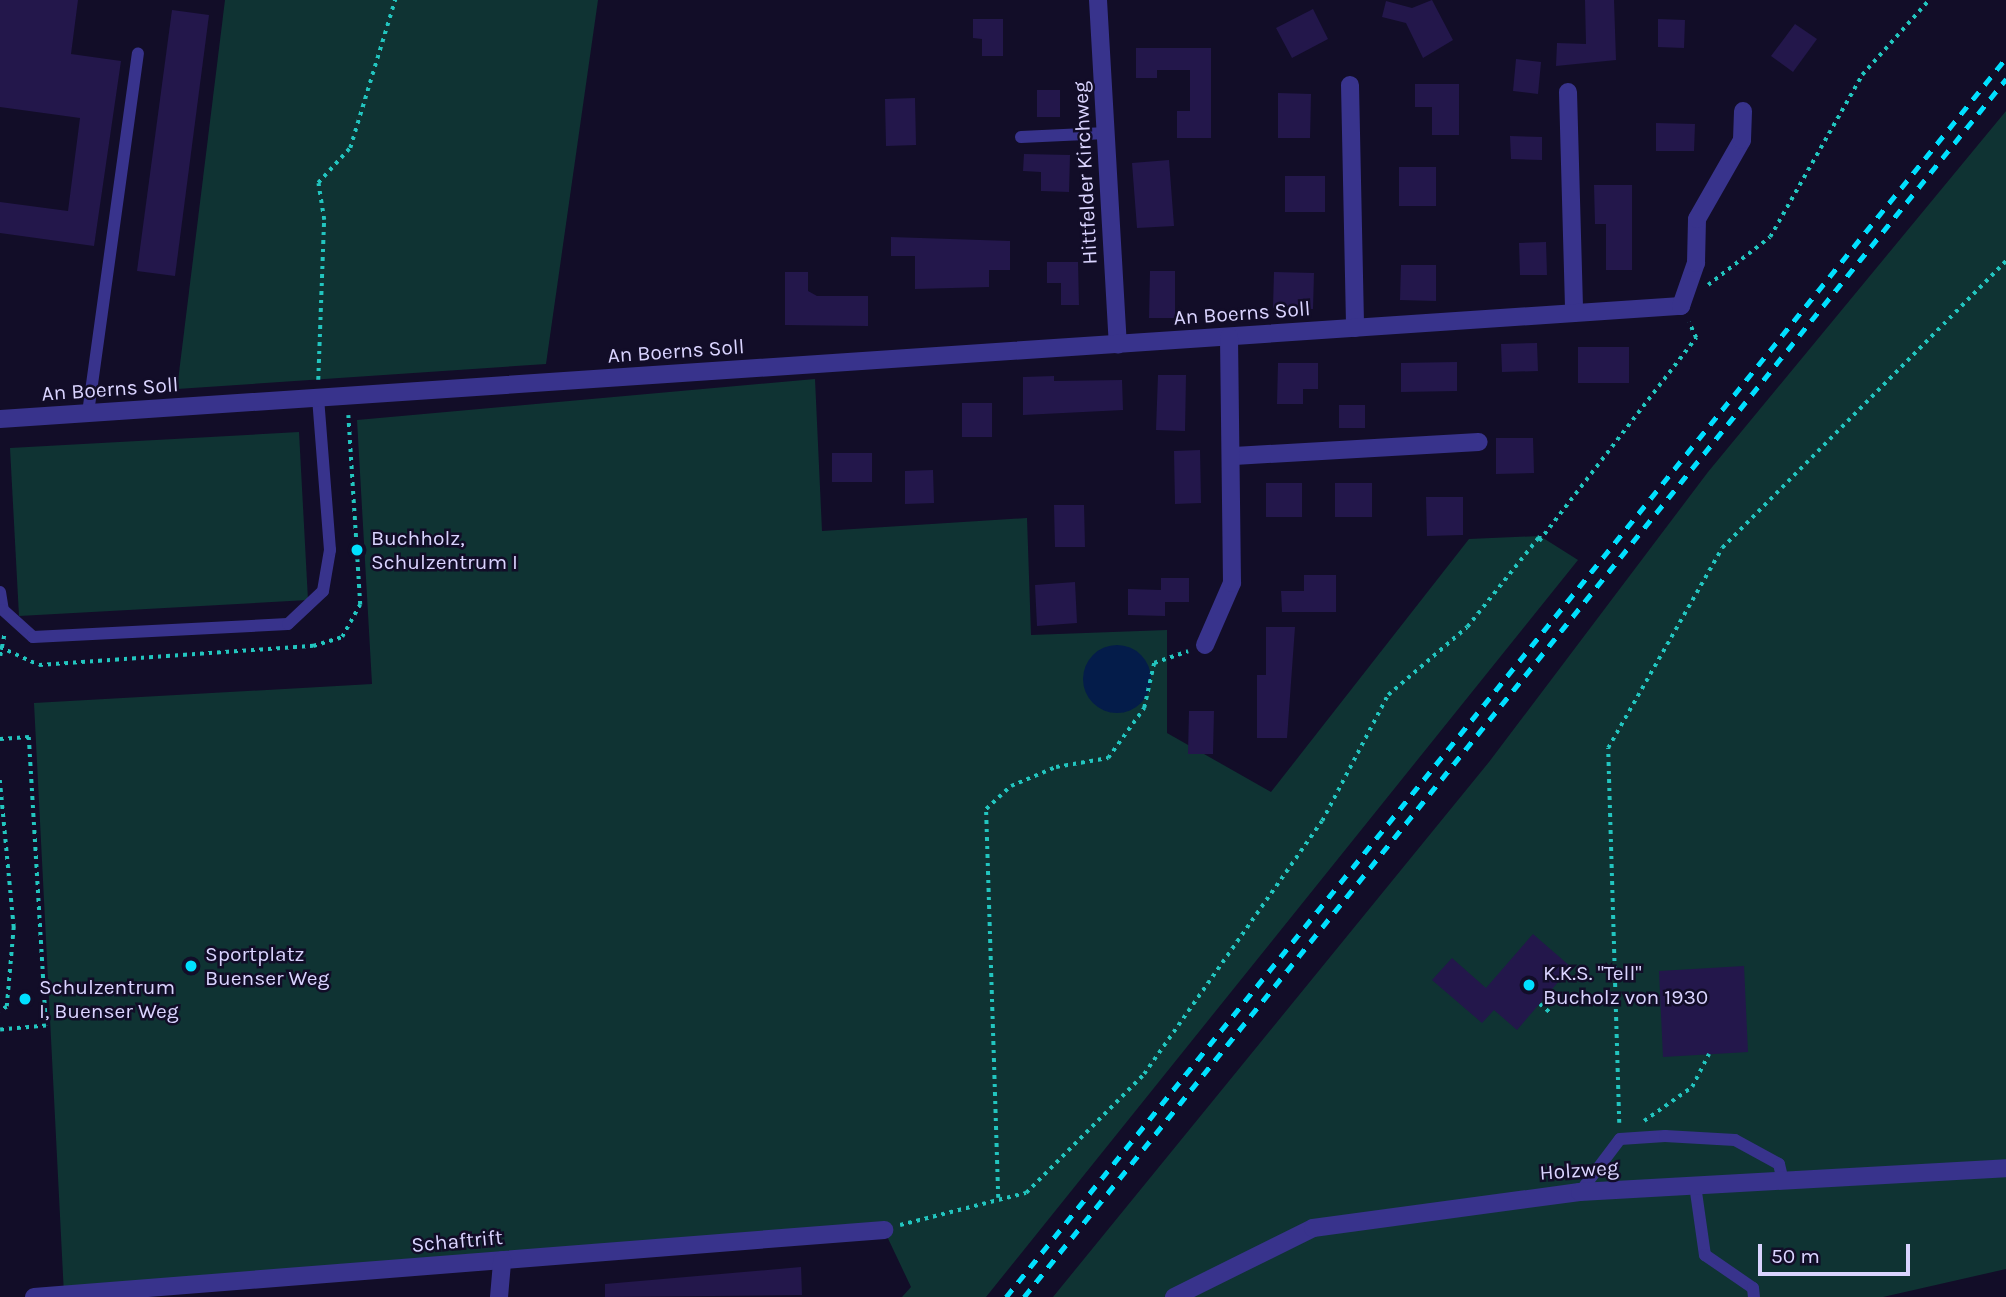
<!DOCTYPE html>
<style>
body{margin:0}
#map{position:relative;width:2006px;height:1297px;overflow:hidden;background:#120d28;font-family:Karla,sans-serif}
div>[style]{position:absolute}
.green>*{inset:0;background:#0f3333}
.water>*{inset:0;background:#041c4a}
.round{border-radius:50%}
.building>*{inset:0;background:#23174b}
.path>*{height:3.5px;margin-top:-1.75px;transform-origin:0;background:repeating-linear-gradient(90deg,#22c5bf 0 3.5px,transparent 0 8.5px)}
.lane>*{height:12px;margin:-6px;padding:0 6px;transform-origin:6px;border-radius:6px;background:#38338c}
.street>*{height:18px;margin:-9px;padding:0 9px;transform-origin:9px;border-radius:9px;background:#38338c}
.rail>*{height:5px;margin-top:-2.5px;transform-origin:0;background:repeating-linear-gradient(90deg,#00e0ff 0 10px,transparent 0 19px)}
.dots>*{width:19px;height:19px;translate:-50% -50%;box-sizing:border-box;border:4px solid #120d28;border-radius:50%}
span{translate:-50% -50%;white-space:nowrap;text-align:center;line-height:1.15;-webkit-text-stroke:5px #120d28;paint-order:stroke}
.street-label{font-size:21px;color:#dad4ff}
.poi-label{font-size:21px;color:#dad4ff}
.left{translate:0 -50%;text-align:left}
.scale{position:absolute;left:1758px;top:1244px;width:152px;height:32px;box-sizing:border-box;border:4px solid #dad4ff;border-top:0;padding-left:9px;font-size:21px;line-height:24px;white-space:nowrap;color:#dad4ff;-webkit-text-stroke:5px #120d28;paint-order:stroke}
</style>
<div id="map">
<div class="green">
<i style="clip-path:polygon(225px 0,598px 0,546px 364px,177px 389px)"></i>
<i style="clip-path:polygon(2006px 111px,2006px 1269px,1883px 1297px,1053px 1297px,1489px 762px,1708px 472px)"></i>
<i style="clip-path:polygon(815px 379px,822px 531px,1027px 518px,1031px 635px,1167px 630px,1167px 733px,1271px 792px,1469px 539px,1540px 536px,1578px 560px,986px 1297px,902px 1297px,911px 1287px,884px 1230px,64px 1295px,34px 703px,372px 684px,357px 420px)"></i>
<i style="clip-path:polygon(299px 432px,308px 600px,19px 616px,10px 448px)"></i>
</div>
<div class="water">
<i class="round" style="left:1083px;top:645px;width:68px;height:68px"></i>
</div>
<div class="building">
<i style="clip-path:polygon(0 0,78px 0,71px 54px,121px 61px,94px 246px,0 233px,0 202px,68px 211px,80px 118px,0 107px)"></i>
<i style="clip-path:polygon(1432px 0,1453px 40px,1423px 58px,1406px 23px,1382px 17px,1386px 1px,1412px 8px)"></i>
<i style="clip-path:polygon(1585px 0,1614px 0,1616px 60px,1556px 66px,1557px 43px,1586px 44px)"></i>
<i style="clip-path:polygon(1313px 9px,1328px 39px,1292px 58px,1276px 28px)"></i>
<i style="clip-path:polygon(172px 10px,209px 15px,175px 276px,137px 271px)"></i>
<i style="clip-path:polygon(973px 19px,1003px 19px,1003px 56px,982px 56px,982px 39px,973px 38px)"></i>
<i style="clip-path:polygon(1658px 19px,1685px 20px,1684px 48px,1658px 47px)"></i>
<i style="clip-path:polygon(1795px 24px,1817px 39px,1793px 72px,1771px 56px)"></i>
<i style="clip-path:polygon(1136px 48px,1211px 48px,1211px 138px,1177px 138px,1177px 111px,1190px 111px,1190px 70px,1157px 70px,1157px 78px,1136px 78px)"></i>
<i style="clip-path:polygon(1516px 59px,1541px 62px,1538px 94px,1513px 91px)"></i>
<i style="clip-path:polygon(1415px 84px,1459px 84px,1459px 135px,1432px 135px,1432px 107px,1415px 107px)"></i>
<i style="clip-path:polygon(1037px 90px,1060px 90px,1060px 117px,1037px 117px)"></i>
<i style="clip-path:polygon(1278px 93px,1311px 94px,1310px 138px,1278px 138px)"></i>
<i style="clip-path:polygon(915px 98px,916px 145px,886px 146px,885px 99px)"></i>
<i style="clip-path:polygon(1656px 123px,1695px 124px,1694px 151px,1656px 151px)"></i>
<i style="clip-path:polygon(1510px 136px,1542px 137px,1542px 160px,1511px 159px)"></i>
<i style="clip-path:polygon(1024px 154px,1070px 155px,1069px 192px,1041px 191px,1041px 172px,1023px 171px)"></i>
<i style="clip-path:polygon(1169px 160px,1174px 226px,1137px 228px,1132px 163px)"></i>
<i style="clip-path:polygon(1399px 167px,1436px 167px,1436px 206px,1399px 206px)"></i>
<i style="clip-path:polygon(1285px 176px,1325px 176px,1325px 212px,1285px 212px)"></i>
<i style="clip-path:polygon(1594px 185px,1632px 185px,1632px 270px,1606px 270px,1606px 224px,1595px 224px)"></i>
<i style="clip-path:polygon(891px 237px,1010px 241px,1010px 270px,989px 270px,989px 287px,915px 289px,915px 256px,891px 256px)"></i>
<i style="clip-path:polygon(1546px 242px,1547px 275px,1520px 275px,1519px 243px)"></i>
<i style="clip-path:polygon(1047px 262px,1078px 262px,1079px 305px,1061px 305px,1061px 283px,1047px 283px)"></i>
<i style="clip-path:polygon(1401px 265px,1436px 265px,1436px 301px,1400px 300px)"></i>
<i style="clip-path:polygon(1150px 271px,1175px 271px,1175px 318px,1149px 318px)"></i>
<i style="clip-path:polygon(785px 272px,808px 272px,808px 291px,817px 296px,868px 296px,868px 326px,785px 325px)"></i>
<i style="clip-path:polygon(1274px 272px,1314px 273px,1313px 309px,1273px 308px)"></i>
<i style="clip-path:polygon(1537px 343px,1538px 371px,1502px 372px,1501px 344px)"></i>
<i style="clip-path:polygon(1578px 347px,1629px 347px,1629px 383px,1578px 383px)"></i>
<i style="clip-path:polygon(1457px 362px,1457px 391px,1401px 392px,1401px 363px)"></i>
<i style="clip-path:polygon(1278px 363px,1318px 363px,1318px 389px,1303px 389px,1303px 404px,1277px 404px)"></i>
<i style="clip-path:polygon(1158px 375px,1186px 375px,1185px 431px,1156px 430px)"></i>
<i style="clip-path:polygon(1054px 376px,1054px 381px,1122px 380px,1123px 410px,1023px 415px,1023px 377px)"></i>
<i style="clip-path:polygon(962px 403px,992px 403px,992px 437px,962px 437px)"></i>
<i style="clip-path:polygon(1339px 405px,1365px 405px,1365px 428px,1339px 428px)"></i>
<i style="clip-path:polygon(1496px 438px,1533px 438px,1534px 473px,1496px 474px)"></i>
<i style="clip-path:polygon(1200px 450px,1201px 503px,1175px 504px,1174px 451px)"></i>
<i style="clip-path:polygon(832px 453px,872px 453px,872px 482px,832px 482px)"></i>
<i style="clip-path:polygon(933px 470px,934px 503px,905px 504px,905px 471px)"></i>
<i style="clip-path:polygon(1266px 483px,1302px 483px,1302px 517px,1266px 517px)"></i>
<i style="clip-path:polygon(1335px 483px,1372px 483px,1372px 517px,1335px 517px)"></i>
<i style="clip-path:polygon(1426px 497px,1463px 497px,1463px 535px,1427px 536px)"></i>
<i style="clip-path:polygon(1054px 505px,1084px 505px,1085px 547px,1055px 547px)"></i>
<i style="clip-path:polygon(1304px 575px,1336px 575px,1336px 612px,1282px 612px,1281px 591px,1304px 591px)"></i>
<i style="clip-path:polygon(1161px 578px,1189px 578px,1189px 602px,1165px 602px,1165px 616px,1128px 615px,1128px 589px,1161px 590px)"></i>
<i style="clip-path:polygon(1075px 582px,1077px 623px,1037px 626px,1035px 585px)"></i>
<i style="clip-path:polygon(1266px 627px,1295px 627px,1287px 738px,1257px 738px,1257px 675px,1266px 675px)"></i>
<i style="clip-path:polygon(1189px 711px,1214px 711px,1213px 754px,1188px 754px)"></i>
<i style="clip-path:polygon(1533px 934px,1571px 967px,1517px 1030px,1494px 1010px,1482px 1023px,1432px 980px,1452px 958px,1486px 988px)"></i>
<i style="clip-path:polygon(1744px 966px,1748px 1052px,1663px 1057px,1659px 971px)"></i>
<i style="clip-path:polygon(801px 1267px,802px 1295px,605px 1297px,605px 1284px)"></i>
</div>
<div class="path">
<i style="left:1708px;top:285px;width:78px;rotate:-37.7deg"></i>
<i style="left:1770px;top:237px;width:186px;rotate:-60.4deg"></i>
<i style="left:1862px;top:75px;width:101px;rotate:-48.2deg"></i>
<i style="left:318px;top:380px;width:160px;rotate:-87.9deg"></i>
<i style="left:324px;top:220px;width:37px;rotate:-99deg"></i>
<i style="left:318px;top:183px;width:47px;rotate:-47.6deg"></i>
<i style="left:350px;top:148px;width:155px;rotate:-73.1deg"></i>
<i style="left:0;top:647px;width:43px;rotate:24.8deg"></i>
<i style="left:39px;top:665px;width:275px;rotate:-4deg"></i>
<i style="left:313px;top:646px;width:30px;rotate:-17deg"></i>
<i style="left:342px;top:637px;width:37px;rotate:-61deg"></i>
<i style="left:360px;top:605px;width:190px;rotate:-93.6deg"></i>
<i style="left:0;top:656px;width:25px;rotate:-79deg"></i>
<i style="left:0;top:739px;width:29px;rotate:-4deg"></i>
<i style="left:29px;top:737px;width:289px;rotate:86.6deg"></i>
<i style="left:46px;top:1026px;width:46px;rotate:175deg"></i>
<i style="left:0;top:780px;width:148px;rotate:84.6deg"></i>
<i style="left:14px;top:927px;width:80px;rotate:95deg"></i>
<i style="left:7px;top:1007px;width:8px;rotate:150deg"></i>
<i style="left:1540px;top:1004px;width:16px;rotate:40deg"></i>
<i style="left:1644px;top:1121px;width:59px;rotate:-35.3deg"></i>
<i style="left:1692px;top:1087px;width:37px;rotate:-63deg"></i>
<i style="left:1619px;top:1123px;width:375px;rotate:-91.7deg"></i>
<i style="left:1608px;top:748px;width:230px;rotate:-60.3deg"></i>
<i style="left:1722px;top:548px;width:404px;rotate:-45.3deg"></i>
<i style="left:998px;top:1198px;width:389px;rotate:-91.8deg"></i>
<i style="left:986px;top:809px;width:34px;rotate:-43deg"></i>
<i style="left:1011px;top:786px;width:49px;rotate:-22.9deg"></i>
<i style="left:1056px;top:767px;width:53px;rotate:-9.8deg"></i>
<i style="left:1108px;top:758px;width:62px;rotate:-54.2deg"></i>
<i style="left:1144px;top:708px;width:46px;rotate:-77.5deg"></i>
<i style="left:1154px;top:663px;width:36px;rotate:-19deg"></i>
<i style="left:900px;top:1225px;width:130px;rotate:-14.3deg"></i>
<i style="left:1026px;top:1193px;width:168px;rotate:-45.2deg"></i>
<i style="left:1144px;top:1074px;width:309px;rotate:-54.9deg"></i>
<i style="left:1322px;top:821px;width:142px;rotate:-62.4deg"></i>
<i style="left:1388px;top:695px;width:104px;rotate:-40.7deg"></i>
<i style="left:1467px;top:627px;width:117px;rotate:-51.3deg"></i>
<i style="left:1540px;top:536px;width:5px;rotate:101deg"></i>
<i style="left:1539px;top:541px;width:257px;rotate:-52.3deg"></i>
<i style="left:1696px;top:338px;width:17px;rotate:-115deg"></i>
</div>
<div class="lane">
<i style="left:1021px;top:137px;width:85px;rotate:-2.7deg"></i>
<i style="left:88px;top:413px;width:363px;rotate:-82.1deg"></i>
<i style="left:0;top:592px;width:18px;rotate:81deg"></i>
<i style="left:3px;top:610px;width:40px;rotate:42deg"></i>
<i style="left:33px;top:637px;width:255px;rotate:-2.9deg"></i>
<i style="left:288px;top:624px;width:48px;rotate:-43.3deg"></i>
<i style="left:323px;top:591px;width:42px;rotate:-80.3deg"></i>
<i style="left:330px;top:550px;width:151px;rotate:-94.5deg"></i>
<i style="left:1695px;top:1185px;width:71px;rotate:81.9deg"></i>
<i style="left:1705px;top:1255px;width:58px;rotate:34.5deg"></i>
<i style="left:1753px;top:1288px;width:9px;rotate:84deg"></i>
<i style="left:1580px;top:1192px;width:66px;rotate:-53deg"></i>
<i style="left:1620px;top:1139px;width:45px;rotate:-3.8deg"></i>
<i style="left:1665px;top:1136px;width:70px;rotate:3.3deg"></i>
<i style="left:1735px;top:1140px;width:50px;rotate:28.6deg"></i>
<i style="left:1779px;top:1164px;width:17px;rotate:77deg"></i>
</div>
<div class="street">
<i style="left:1098px;top:0;width:345px;rotate:86.7deg"></i>
<i style="left:1350px;top:85px;width:243px;rotate:88.8deg"></i>
<i style="left:1568px;top:92px;width:221px;rotate:88.4deg"></i>
<i style="left:0;top:419px;width:1685px;rotate:-3.85deg"></i>
<i style="left:1681px;top:306px;width:46px;rotate:-70.8deg"></i>
<i style="left:1696px;top:263px;width:44px;rotate:-88.7deg"></i>
<i style="left:1697px;top:219px;width:91px;rotate:-60.3deg"></i>
<i style="left:1742px;top:140px;width:29px;rotate:-88deg"></i>
<i style="left:1234px;top:456px;width:245px;rotate:-3.3deg"></i>
<i style="left:1205px;top:645px;width:68px;rotate:-66.5deg"></i>
<i style="left:1232px;top:583px;width:246px;rotate:-90.7deg"></i>
<i style="left:34px;top:1297px;width:853px;rotate:-4.51deg"></i>
<i style="left:499px;top:1297px;width:37px;rotate:-85deg"></i>
<i style="left:1174px;top:1297px;width:155px;rotate:-26.4deg"></i>
<i style="left:1313px;top:1228px;width:269px;rotate:-7.7deg"></i>
<i style="left:1580px;top:1192px;width:427px;rotate:-3.2deg"></i>
</div>
<div class="rail">
<i style="left:1006px;top:1297px;width:1592px;rotate:-51.09deg"></i>
<i style="left:1024px;top:1297px;width:1565px;rotate:-51.12deg"></i>
</div>
<div class="dots">
<i style="left:357px;top:550px;background:#00e0ff"></i>
<i style="left:191px;top:966px;background:#00e0ff"></i>
<i style="left:1529px;top:985px;background:#00e0ff"></i>
<i style="left:25px;top:999px;background:#00e0ff"></i>
</div>
<div class="street-label">
<span style="left:1085px;top:173px;rotate:-93deg">Hittfelder Kirchweg</span>
<span style="left:1242px;top:313px;rotate:-4deg">An Boerns Soll</span>
<span style="left:676px;top:351px;rotate:-4deg">An Boerns Soll</span>
<span style="left:110px;top:389px;rotate:-4deg">An Boerns Soll</span>
<span style="left:1579px;top:1170px;rotate:-4deg">Holzweg</span>
<span style="left:457px;top:1241px;rotate:-5deg">Schaftrift</span>
</div>
<div class="poi-label">
<span class="left" style="left:371px;top:550px">Buchholz,<br>Schulzentrum I</span>
<span class="left" style="left:205px;top:966px">Sportplatz<br>Buenser Weg</span>
<span class="left" style="left:1543px;top:985px">K.K.S. "Tell"<br>Bucholz von 1930</span>
<span class="left" style="left:39px;top:999px">Schulzentrum<br>I, Buenser Weg</span>
</div>
<div class="scale">50 m</div>
</div>
